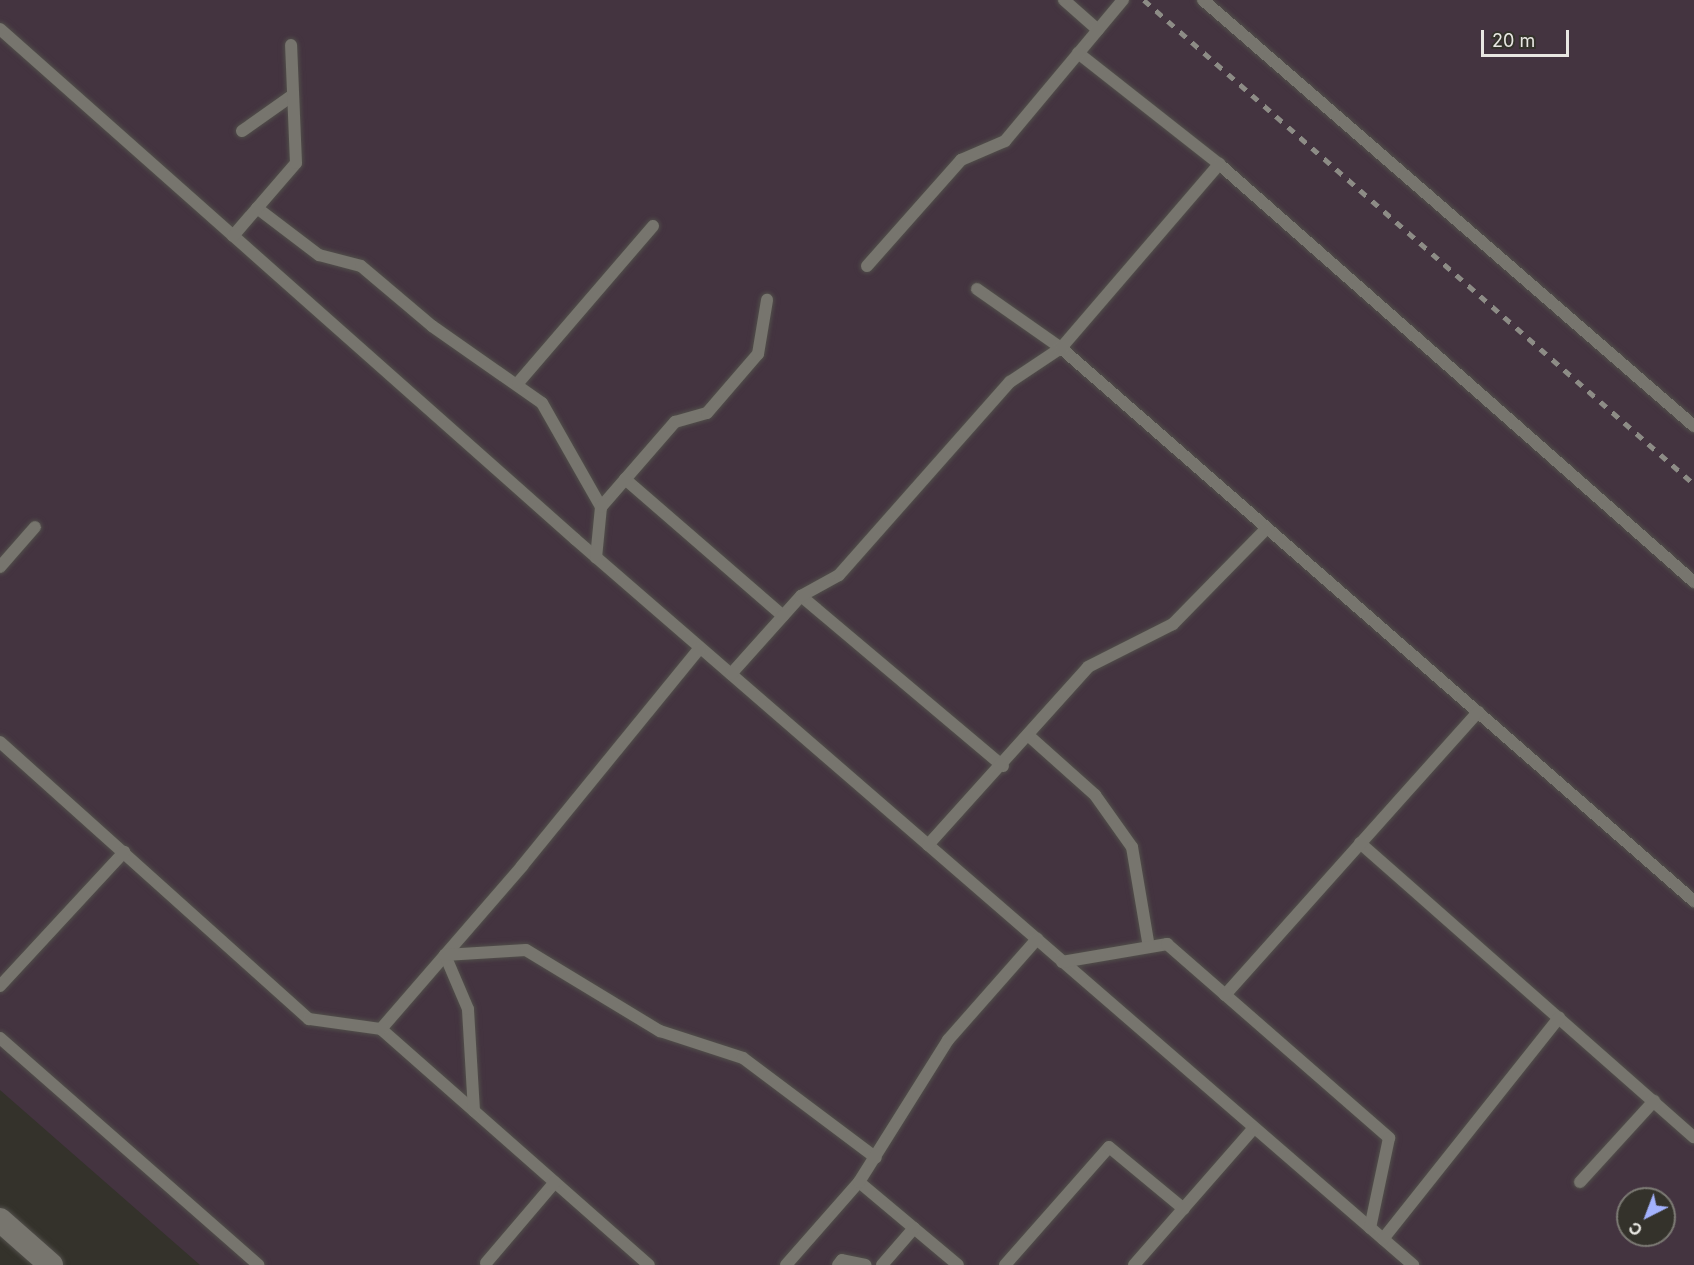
<!DOCTYPE html>
<meta charset="utf-8">
<style>
body{margin:0}
#map{position:relative;width:1694px;height:1265px;overflow:hidden;background:#34322b;font-family:Inter,sans-serif}
div>[style]{position:absolute}
.industrial>*{inset:0;background:#443440}
.roads{filter:drop-shadow(0 0 2px #514f4a) drop-shadow(0 0 2px #514f4a)}
.service>*{height:12px;margin:-6px;padding:0 6px;transform-origin:6px;border-radius:6px;background:#77756e}
.minor>*{height:24px;margin:-12px;padding:0 12px;transform-origin:12px;border-radius:12px;background:#77756e}
.rail>*{height:4.5px;margin-top:-2.25px;transform-origin:0;background:repeating-linear-gradient(90deg,#8d8c86 0 8px,transparent 0 16px)}
span{translate:-50% -50%;white-space:nowrap;text-align:center;line-height:1.15;-webkit-text-stroke:4.5px #34322b;paint-order:stroke}
.north{position:absolute;left:1616px;top:1187px;width:60px;height:60px;box-sizing:border-box;background:#34322b;border:2px solid #7c7a74;border-radius:50%;rotate:222deg;font-size:16px;font-weight:700;line-height:24px;text-align:center;color:#e8e7e2}
.north::after{content:'';display:block;margin:auto;width:21px;height:27px;background:#a3b2fd;clip-path:polygon(50% 0,100% 100%,50% 72%,0 100%)}
.scale{position:absolute;left:1481px;top:30px;width:88px;height:27px;box-sizing:border-box;border:3px solid #e8e7e2;border-top:0;padding-left:8px;font-size:18px;line-height:21px;white-space:nowrap;color:#e8e7e2;-webkit-text-stroke:4px #34322b;paint-order:stroke}
</style>
<div id="map">
<div class="industrial">
<i style="clip-path:polygon(evenodd,0 0,1694px 0,1694px 1265px,200px 1265px,0 1090px,0 0,1628px 1199px,1664px 1199px,1664px 1235px,1628px 1235px,1628px 1199px)"></i>
</div>
<div class="roads">
<div class="service">
<i style="left:1064px;top:0;width:45px;rotate:41.4deg"></i>
<i style="left:1203px;top:0;width:650px;rotate:40.95deg"></i>
<i style="left:0;top:29px;width:769px;rotate:41.57deg"></i>
<i style="left:575px;top:539px;width:1109px;rotate:40.9deg"></i>
<i style="left:1078px;top:53px;width:179px;rotate:38.2deg"></i>
<i style="left:1219px;top:164px;width:633px;rotate:41.35deg"></i>
<i style="left:242px;top:131px;width:62px;rotate:-35.2deg"></i>
<i style="left:257px;top:208px;width:78px;rotate:37.2deg"></i>
<i style="left:319px;top:255px;width:43px;rotate:14.7deg"></i>
<i style="left:361px;top:266px;width:93px;rotate:40.2deg"></i>
<i style="left:432px;top:326px;width:134px;rotate:35deg"></i>
<i style="left:542px;top:403px;width:120px;rotate:60.4deg"></i>
<i style="left:601px;top:507px;width:51px;rotate:95.6deg"></i>
<i style="left:233px;top:236px;width:96px;rotate:-49.2deg"></i>
<i style="left:296px;top:163px;width:118px;rotate:-92.4deg"></i>
<i style="left:867px;top:266px;width:142px;rotate:-48.4deg"></i>
<i style="left:961px;top:160px;width:48px;rotate:-23.4deg"></i>
<i style="left:1005px;top:141px;width:184px;rotate:-50.1deg"></i>
<i style="left:977px;top:289px;width:103px;rotate:35.1deg"></i>
<i style="left:1061px;top:348px;width:841px;rotate:41.14deg"></i>
<i style="left:518px;top:383px;width:207px;rotate:-49.3deg"></i>
<i style="left:625px;top:479px;width:209px;rotate:40.9deg"></i>
<i style="left:601px;top:507px;width:113px;rotate:-49deg"></i>
<i style="left:675px;top:422px;width:33px;rotate:-16deg"></i>
<i style="left:707px;top:413px;width:78px;rotate:-49.2deg"></i>
<i style="left:758px;top:354px;width:55px;rotate:-80.5deg"></i>
<i style="left:0;top:567px;width:53px;rotate:-48.8deg"></i>
<i style="left:801px;top:596px;width:264px;rotate:40.1deg"></i>
<i style="left:731px;top:674px;width:105px;rotate:-48.1deg"></i>
<i style="left:801px;top:596px;width:43px;rotate:-28.9deg"></i>
<i style="left:839px;top:575px;width:258px;rotate:-48.5deg"></i>
<i style="left:1010px;top:382px;width:61px;rotate:-33.7deg"></i>
<i style="left:1061px;top:348px;width:243px;rotate:-49.3deg"></i>
<i style="left:1029px;top:736px;width:89px;rotate:41.8deg"></i>
<i style="left:1095px;top:795px;width:64px;rotate:54.6deg"></i>
<i style="left:1132px;top:847px;width:101px;rotate:80.4deg"></i>
<i style="left:0;top:742px;width:415px;rotate:41.9deg"></i>
<i style="left:309px;top:1019px;width:73px;rotate:7.9deg"></i>
<i style="left:381px;top:1029px;width:357px;rotate:41.4deg"></i>
<i style="left:1360px;top:843px;width:445px;rotate:41.4deg"></i>
<i style="left:928px;top:845px;width:239px;rotate:-48deg"></i>
<i style="left:1088px;top:667px;width:95px;rotate:-26.8deg"></i>
<i style="left:1173px;top:624px;width:134px;rotate:-45.6deg"></i>
<i style="left:1062px;top:962px;width:107px;rotate:-9.7deg"></i>
<i style="left:1167px;top:944px;width:295px;rotate:41.1deg"></i>
<i style="left:1389px;top:1138px;width:92px;rotate:101.9deg"></i>
<i style="left:0;top:986px;width:183px;rotate:-47.2deg"></i>
<i style="left:1225px;top:995px;width:380px;rotate:-48.2deg"></i>
<i style="left:381px;top:1029px;width:216px;rotate:-49.1deg"></i>
<i style="left:522px;top:866px;width:281px;rotate:-50.8deg"></i>
<i style="left:0;top:1038px;width:344px;rotate:41.3deg"></i>
<i style="left:474px;top:1111px;width:102px;rotate:-93.4deg"></i>
<i style="left:468px;top:1009px;width:59px;rotate:-113.1deg"></i>
<i style="left:445px;top:955px;width:81px;rotate:-3.5deg"></i>
<i style="left:526px;top:950px;width:157px;rotate:31.2deg"></i>
<i style="left:660px;top:1031px;width:87px;rotate:18deg"></i>
<i style="left:743px;top:1058px;width:166px;rotate:36.9deg"></i>
<i style="left:859px;top:1182px;width:129px;rotate:40deg"></i>
<i style="left:1580px;top:1182px;width:110px;rotate:-47.6deg"></i>
<i style="left:1383px;top:1239px;width:283px;rotate:-51.5deg"></i>
<i style="left:486px;top:1263px;width:106px;rotate:-49.6deg"></i>
<i style="left:786px;top:1265px;width:111px;rotate:-48.7deg"></i>
<i style="left:859px;top:1182px;width:168px;rotate:-57.9deg"></i>
<i style="left:948px;top:1040px;width:135px;rotate:-48.6deg"></i>
<i style="left:838px;top:1265px;width:6px;rotate:-51deg"></i>
<i style="left:842px;top:1260px;width:24px;rotate:12deg"></i>
<i style="left:882px;top:1265px;width:49px;rotate:-49.1deg"></i>
<i style="left:1005px;top:1265px;width:157px;rotate:-48.6deg"></i>
<i style="left:1109px;top:1147px;width:97px;rotate:39.6deg"></i>
<i style="left:1134px;top:1265px;width:182px;rotate:-48.8deg"></i>
</div>
<div class="minor">
<i style="left:0;top:1220px;width:68px;rotate:41.4deg"></i>
</div>
</div>
<div class="rail">
<i style="left:1144px;top:0;width:733px;rotate:41.35deg"></i>
</div>
<div class="north">С</div>
<div class="scale">20 m</div>
</div>
